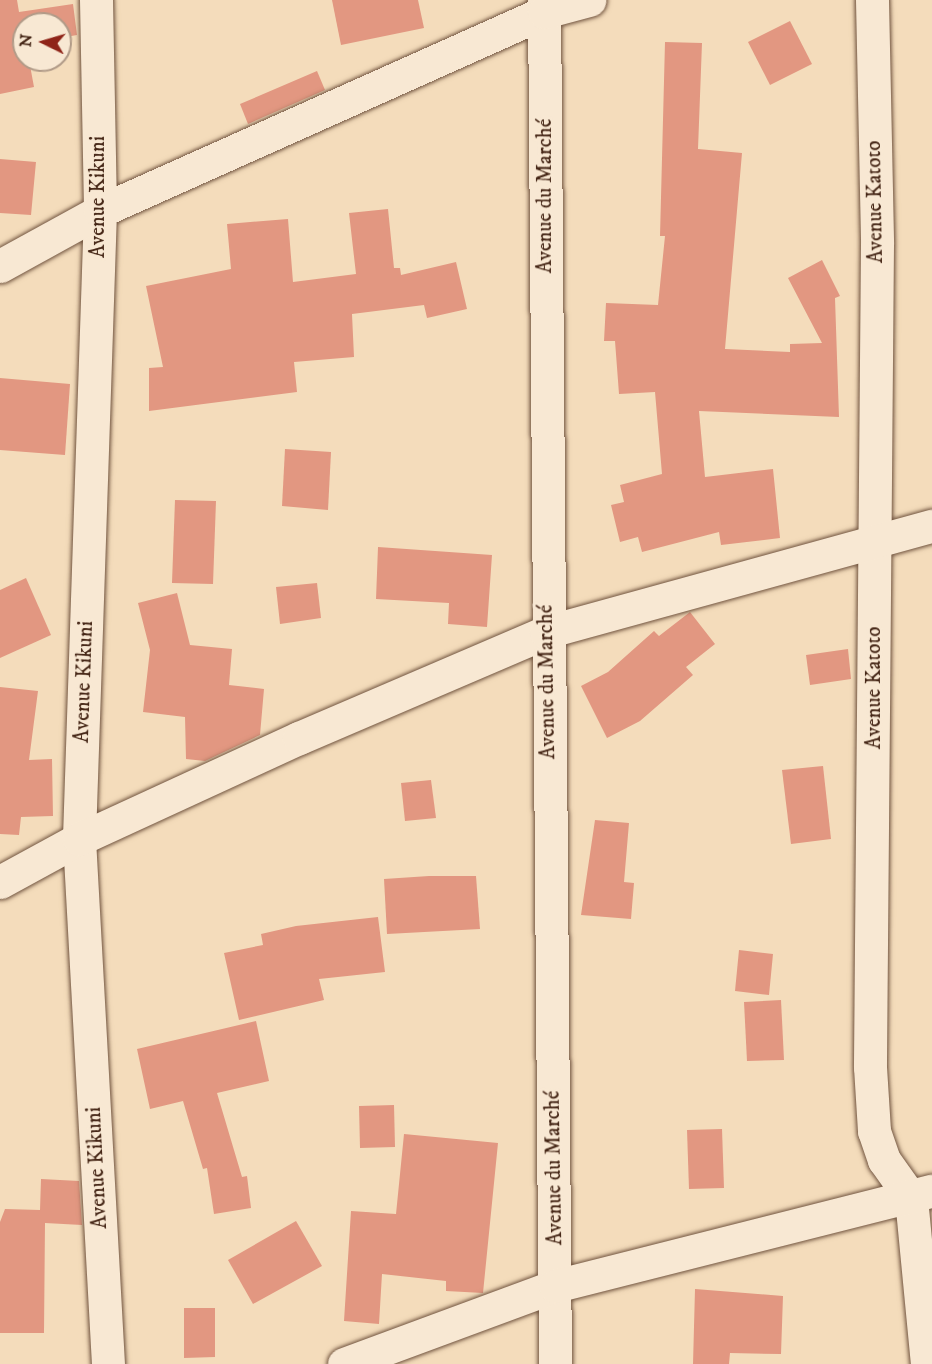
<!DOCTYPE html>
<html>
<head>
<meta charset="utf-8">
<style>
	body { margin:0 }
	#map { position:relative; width:932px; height:1364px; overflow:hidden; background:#f4dcbb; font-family:"IM FELL DW Pica",serif }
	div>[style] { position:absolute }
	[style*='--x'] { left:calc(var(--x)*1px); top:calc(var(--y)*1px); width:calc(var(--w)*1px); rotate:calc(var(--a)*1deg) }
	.building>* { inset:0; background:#e29781 }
	.roads { filter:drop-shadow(0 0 2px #71543f) drop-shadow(0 0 2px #71543f) }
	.minor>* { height:33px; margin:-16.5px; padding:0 16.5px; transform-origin:16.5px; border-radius:16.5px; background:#f8e8d3 }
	span { translate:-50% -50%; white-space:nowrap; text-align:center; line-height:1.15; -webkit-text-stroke:6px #f8e8d3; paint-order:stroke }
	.street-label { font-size:21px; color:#452616 }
	.north { position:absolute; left:12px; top:12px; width:60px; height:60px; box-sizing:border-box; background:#f8e8d3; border:2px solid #b09a87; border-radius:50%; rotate:275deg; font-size:16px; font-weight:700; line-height:24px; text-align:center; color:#452616 }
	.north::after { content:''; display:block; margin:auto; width:21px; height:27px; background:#8f2418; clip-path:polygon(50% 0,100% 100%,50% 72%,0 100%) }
</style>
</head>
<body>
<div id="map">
	<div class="building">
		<div style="clip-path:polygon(0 0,17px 0,19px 12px,73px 4px,77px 35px,60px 38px,60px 24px,24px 24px,24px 60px,29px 60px,34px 87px,0 94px)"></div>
		<div style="clip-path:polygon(332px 0,418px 0,424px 28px,341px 45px)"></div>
		<div style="clip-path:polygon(790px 21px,812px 64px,770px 85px,748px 42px)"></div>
		<div style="clip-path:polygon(665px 42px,702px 43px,698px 149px,742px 153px,725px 349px,790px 352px,790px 344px,822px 343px,788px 278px,822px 260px,840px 296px,835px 298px,839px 417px,699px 411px,705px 477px,773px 469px,780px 538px,721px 545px,719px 532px,642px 552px,638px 537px,620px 542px,611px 505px,624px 502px,620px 485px,662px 474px,655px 392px,619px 394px,615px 341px,604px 341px,606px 303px,658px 305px,665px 236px,660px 236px)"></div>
		<div style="clip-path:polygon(317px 71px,325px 90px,248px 124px,240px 104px)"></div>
		<div style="clip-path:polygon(0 159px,36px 162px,31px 215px,0 213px)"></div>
		<div style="clip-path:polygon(388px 209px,394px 268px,400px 268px,401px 275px,456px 262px,467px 309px,427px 318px,424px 305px,352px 314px,354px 357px,294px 362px,297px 392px,149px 411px,149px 368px,163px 367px,146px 286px,231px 269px,227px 224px,288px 219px,293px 282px,356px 274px,349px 213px)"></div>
		<div style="clip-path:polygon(0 378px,70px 384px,65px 455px,0 450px)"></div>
		<div style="clip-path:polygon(285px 449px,331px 452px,328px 510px,282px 506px)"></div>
		<div style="clip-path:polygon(175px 500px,216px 501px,213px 584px,172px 583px)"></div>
		<div style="clip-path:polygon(378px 547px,492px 555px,487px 627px,448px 624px,449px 603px,376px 599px)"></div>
		<div style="clip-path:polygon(26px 578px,51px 635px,0 658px,0 590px)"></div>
		<div style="clip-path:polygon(317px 583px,321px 618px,280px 624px,276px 587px)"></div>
		<div style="clip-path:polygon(177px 593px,190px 645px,232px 649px,229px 685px,264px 689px,260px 735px,205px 761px,186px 759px,185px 717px,143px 712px,150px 650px,138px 603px)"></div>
		<div style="clip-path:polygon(690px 612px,715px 644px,686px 667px,693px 675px,640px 721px,607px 738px,581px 686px,608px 672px,654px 631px,659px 636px)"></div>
		<div style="clip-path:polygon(848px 649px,851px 679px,810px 685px,806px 655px)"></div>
		<div style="clip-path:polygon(0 687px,38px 691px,29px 760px,52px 759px,53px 816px,21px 817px,19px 835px,0 834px)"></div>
		<div style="clip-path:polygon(823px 766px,831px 839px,791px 844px,782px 770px)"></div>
		<div style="clip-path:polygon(431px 780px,436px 818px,405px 821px,401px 783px)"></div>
		<div style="clip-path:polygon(595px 820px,629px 823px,624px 882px,634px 883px,631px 919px,581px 915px)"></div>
		<div style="clip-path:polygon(429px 876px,476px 876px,480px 929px,387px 934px,384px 879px)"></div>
		<div style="clip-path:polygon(378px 917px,385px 972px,319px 979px,324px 1000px,239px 1020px,224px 953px,263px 945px,261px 934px,296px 926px)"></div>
		<div style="clip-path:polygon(739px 950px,773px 954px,769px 995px,735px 991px)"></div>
		<div style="clip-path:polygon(781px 1000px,784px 1060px,747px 1061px,744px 1002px)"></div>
		<div style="clip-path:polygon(256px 1021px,269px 1081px,217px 1093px,242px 1177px,247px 1176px,251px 1208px,214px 1214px,207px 1168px,203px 1169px,183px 1101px,150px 1109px,137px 1049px)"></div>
		<div style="clip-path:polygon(394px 1105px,395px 1147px,360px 1148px,359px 1106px)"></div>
		<div style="clip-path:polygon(722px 1129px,724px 1188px,689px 1189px,687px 1130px)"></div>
		<div style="clip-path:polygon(404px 1134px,498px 1143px,483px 1293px,446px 1291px,446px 1281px,382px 1274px,379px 1324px,344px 1321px,351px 1211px,396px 1214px)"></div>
		<div style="clip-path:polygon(41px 1179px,79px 1181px,82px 1225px,45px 1223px,44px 1333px,0 1333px,0 1222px,5px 1209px,40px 1210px)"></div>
		<div style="clip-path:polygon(296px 1221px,322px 1266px,253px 1304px,228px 1260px)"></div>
		<div style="clip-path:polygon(695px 1289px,783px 1296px,781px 1354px,730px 1353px,729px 1364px,693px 1364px)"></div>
		<div style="clip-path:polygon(184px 1308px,215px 1308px,215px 1357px,184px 1358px)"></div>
	</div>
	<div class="roads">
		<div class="minor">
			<div style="--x:96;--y:0;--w:211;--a:88.9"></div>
			<div style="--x:100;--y:211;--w:628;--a:91.92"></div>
			<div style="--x:79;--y:839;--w:526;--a:86.84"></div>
			<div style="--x:544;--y:0;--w:1364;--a:89.54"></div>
			<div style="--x:872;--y:0;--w:244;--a:88.8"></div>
			<div style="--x:877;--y:244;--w:823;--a:90.49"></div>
			<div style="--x:870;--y:1067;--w:64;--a:86.4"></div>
			<div style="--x:874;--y:1131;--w:31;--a:71"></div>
			<div style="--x:884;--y:1160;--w:47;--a:54.6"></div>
			<div style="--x:911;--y:1198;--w:167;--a:84.5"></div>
			<div style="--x:0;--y:266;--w:114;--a:-28.8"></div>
			<div style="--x:100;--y:211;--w:487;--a:-24.1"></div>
			<div style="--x:544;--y:12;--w:47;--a:-14.9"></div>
			<div style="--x:0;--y:882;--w:90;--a:-28.6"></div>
			<div style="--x:79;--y:839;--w:242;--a:-24.7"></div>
			<div style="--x:299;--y:738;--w:269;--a:-23.2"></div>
			<div style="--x:546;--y:632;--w:400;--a:-15.4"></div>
			<div style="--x:344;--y:1364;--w:225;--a:-20.3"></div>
			<div style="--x:555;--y:1286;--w:388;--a:-14.2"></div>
		</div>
	</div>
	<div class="street-label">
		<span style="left:545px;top:196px;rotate:-90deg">Avenue du Marché</span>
		<span style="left:98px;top:197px;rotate:-90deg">Avenue Kikuni</span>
		<span style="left:875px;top:202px;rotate:-91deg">Avenue Katoto</span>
		<span style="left:84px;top:682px;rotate:-88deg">Avenue Kikuni</span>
		<span style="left:547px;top:682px;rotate:-91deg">Avenue du Marché</span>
		<span style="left:874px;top:688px;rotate:-90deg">Avenue Katoto</span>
		<span style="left:97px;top:1168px;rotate:-93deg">Avenue Kikuni</span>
		<span style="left:554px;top:1168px;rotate:-91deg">Avenue du Marché</span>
	</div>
	<div class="north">N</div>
</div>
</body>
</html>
